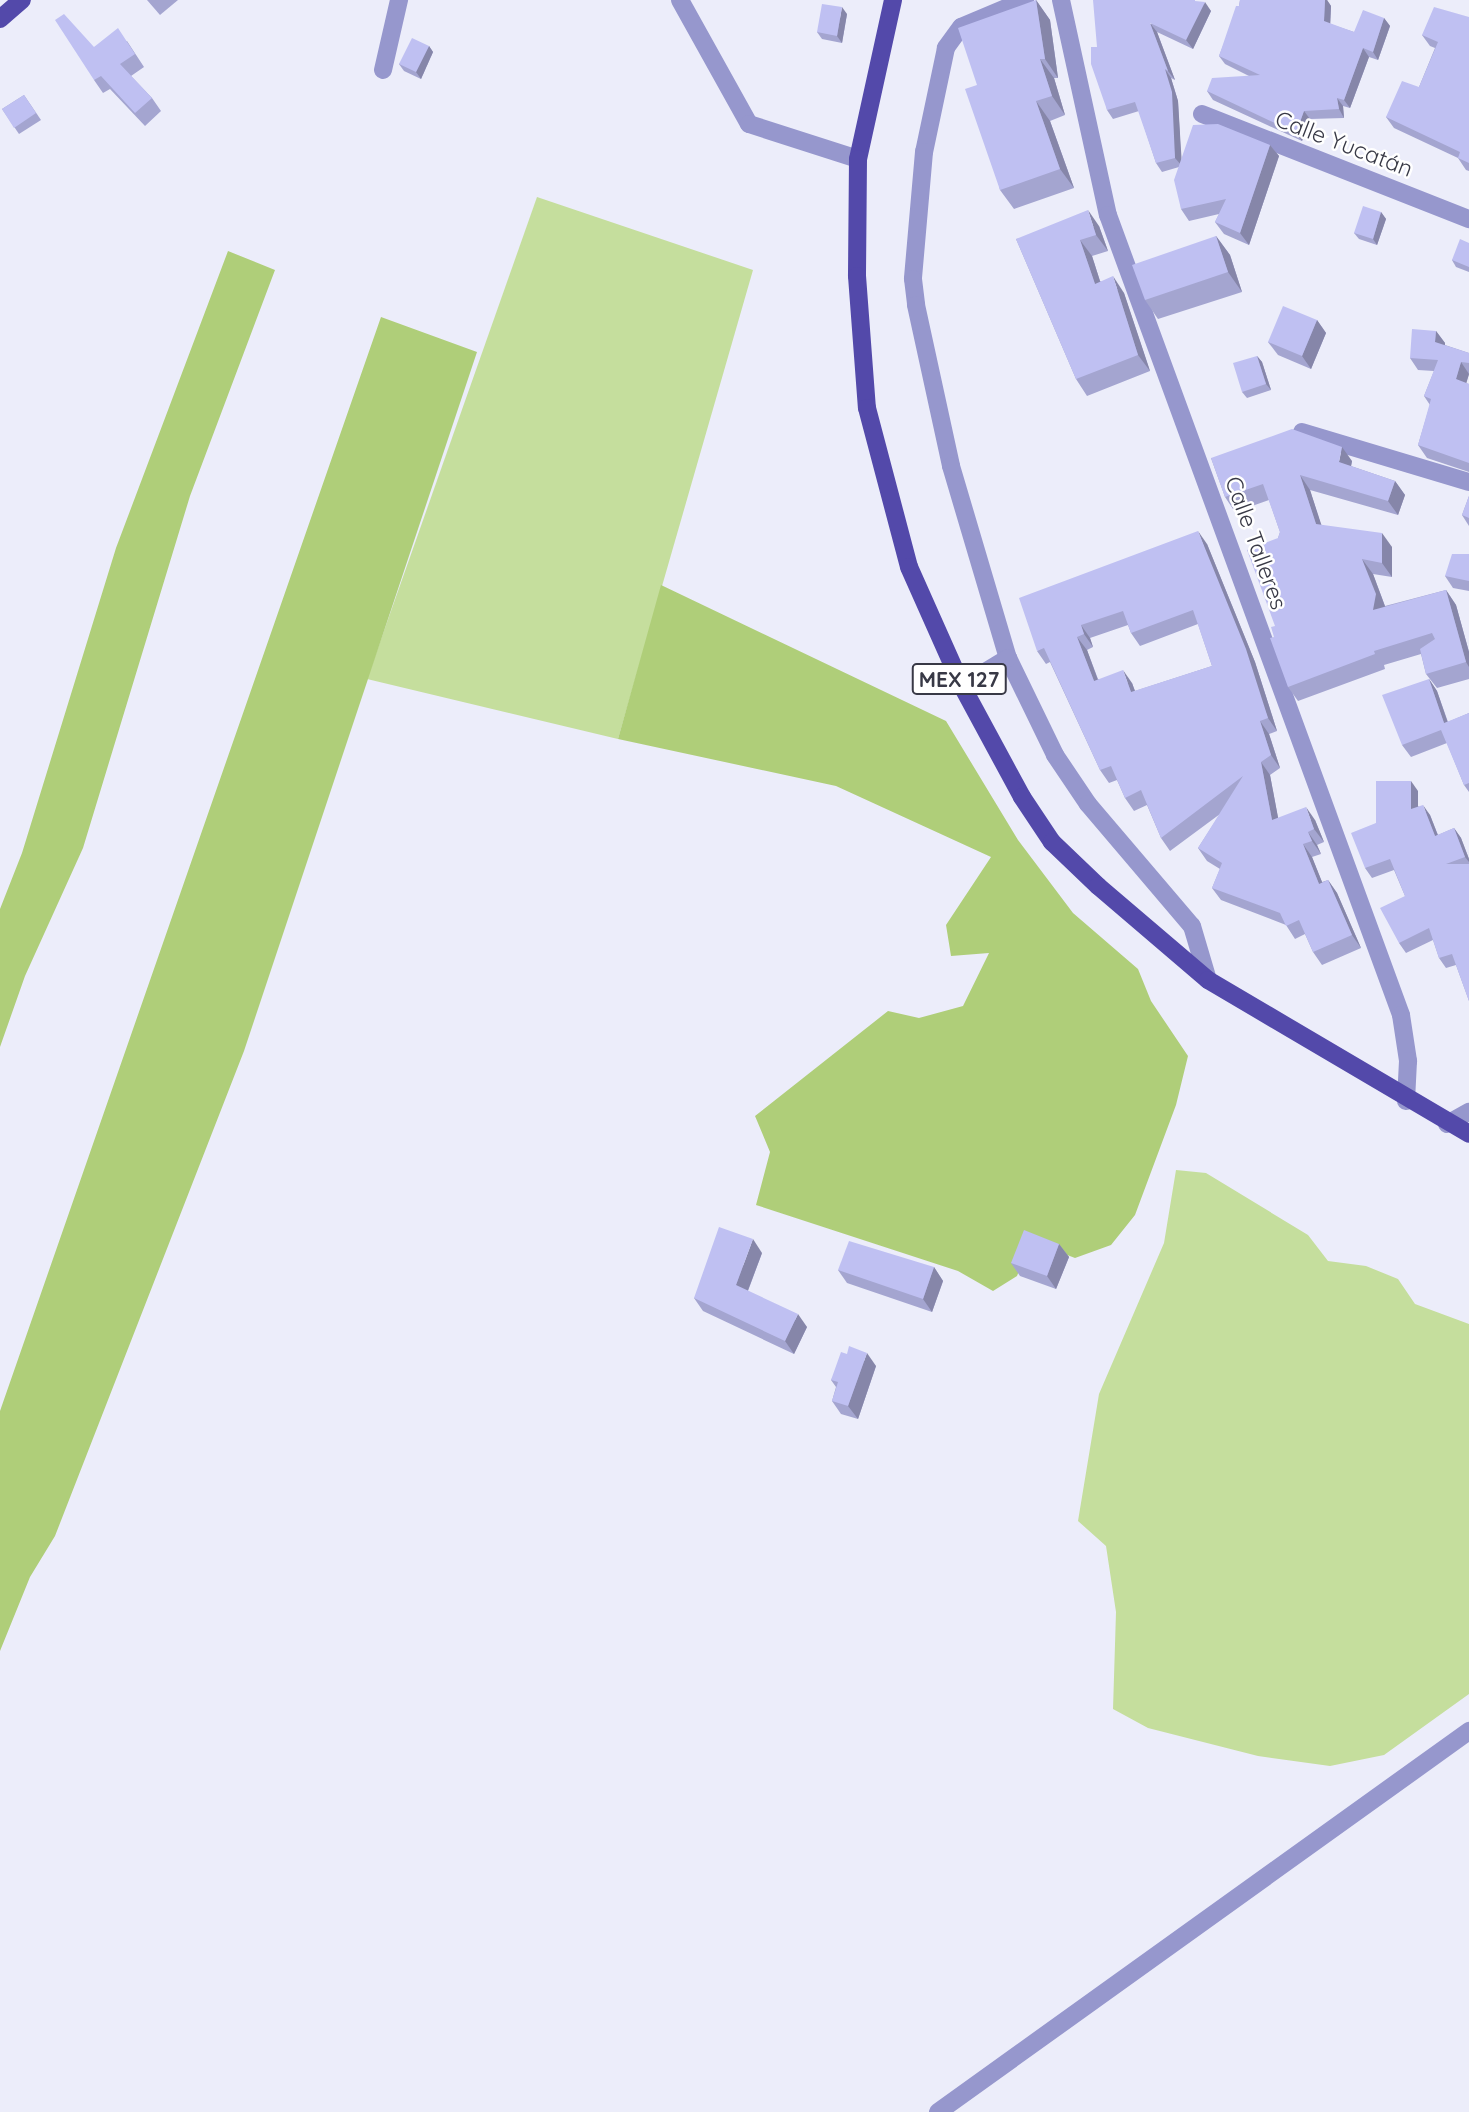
<!DOCTYPE html>
<html>
<head>
<meta charset="utf-8">
<style>
	body { margin:0 }
	#map { position:relative; width:1469px; height:2112px; overflow:hidden; background:#ecedfa; font-family:Quicksand,sans-serif }
	div>[style] { position:absolute }
	[style*='--x'] { left:calc(var(--x)*1px); top:calc(var(--y)*1px); width:calc(var(--w)*1px); rotate:calc(var(--a)*1deg) }
	.green>* { inset:0; background:#c5de9d }
	.water>* { inset:0; background:#afce79 }
	.minor>* { height:18px; margin:-9px; padding:0 9px; transform-origin:9px; border-radius:9px; background:#9697cd }
	.major>* { height:18px; margin:-9px; padding:0 9px; transform-origin:9px; border-radius:9px; background:#5349aa }
	.wall>* { inset:0; background:#a4a5d0 }
	.shaded-wall>* { inset:0; background:#8686a9 }
	.building>* { inset:0; background:#bfc0f2 }
	span { translate:-50% -50%; white-space:nowrap; text-align:center; line-height:1.15; -webkit-text-stroke:5px #fff; paint-order:stroke }
	.shield-label span { padding:2px 5px; background:#fff; border:2px solid; border-radius:5px; -webkit-text-stroke-width:0 }
	.shield-label { font-size:21px; color:#383946; font-weight:700 }
	.street-label { font-size:23px; color:#383946 }
</style>
</head>
<body>
<div id="map">
	<div class="green">
		<div style="clip-path:polygon(537px 197px,753px 270px,618px 739px,367px 679px)"></div>
		<div style="clip-path:polygon(1176px 1170px,1206px 1173px,1308px 1235px,1328px 1261px,1366px 1266px,1398px 1279px,1415px 1304px,1469px 1324px,1469px 1694px,1384px 1755px,1330px 1766px,1258px 1756px,1148px 1728px,1113px 1709px,1116px 1612px,1106px 1546px,1078px 1521px,1099px 1394px,1164px 1243px)"></div>
	</div>
	<div class="water">
		<div style="clip-path:polygon(228px 251px,275px 270px,190px 496px,83px 848px,25px 976px,0 1047px,0 909px,22px 853px,116px 548px)"></div>
		<div style="clip-path:polygon(381px 317px,477px 352px,244px 1051px,55px 1536px,30px 1577px,0 1651px,0 1411px)"></div>
		<div style="clip-path:polygon(661px 585px,946px 721px,1018px 840px,1073px 913px,1138px 969px,1151px 1001px,1188px 1056px,1176px 1105px,1135px 1215px,1111px 1245px,1075px 1258px,1031px 1241px,1017px 1276px,993px 1291px,958px 1271px,756px 1205px,770px 1152px,755px 1116px,888px 1011px,919px 1018px,963px 1006px,989px 953px,951px 956px,946px 925px,991px 857px,836px 786px,618px 739px)"></div>
	</div>
	<div class="minor">
		<div style="--x:680;--y:0;--w:142;--a:60.9"></div>
		<div style="--x:749;--y:124;--w:114;--a:17.8"></div>
		<div style="--x:1025;--y:0;--w:69;--a:157.1"></div>
		<div style="--x:961;--y:27;--w:26;--a:126"></div>
		<div style="--x:946;--y:48;--w:106;--a:101.9"></div>
		<div style="--x:924;--y:152;--w:127;--a:95"></div>
		<div style="--x:913;--y:279;--w:26;--a:83"></div>
		<div style="--x:916;--y:305;--w:165;--a:77.7"></div>
		<div style="--x:951;--y:466;--w:200;--a:73.5"></div>
		<div style="--x:1008;--y:658;--w:108;--a:64.1"></div>
		<div style="--x:1055;--y:755;--w:59;--a:56"></div>
		<div style="--x:1088;--y:804;--w:160;--a:49.6"></div>
		<div style="--x:1192;--y:926;--w:56;--a:73.5"></div>
		<div style="--x:1061;--y:0;--w:220;--a:77.7"></div>
		<div style="--x:1108;--y:215;--w:852;--a:69.88"></div>
		<div style="--x:1401;--y:1015;--w:47;--a:81.3"></div>
		<div style="--x:1408;--y:1061;--w:40;--a:92.9"></div>
		<div style="--x:383;--y:70;--w:72;--a:-77.1"></div>
		<div style="--x:1202;--y:114;--w:287;--a:21.5"></div>
		<div style="--x:1302;--y:432;--w:174;--a:16.7"></div>
		<div style="--x:962;--y:686;--w:54;--a:-31.3"></div>
		<div style="--x:1447;--y:1124;--w:25;--a:-29"></div>
		<div style="--x:938;--y:2112;--w:654;--a:-35.66"></div>
	</div>
	<div class="major">
		<div style="--x:893;--y:0;--w:163;--a:102.4"></div>
		<div style="--x:858;--y:159;--w:117;--a:90.5"></div>
		<div style="--x:857;--y:276;--w:132;--a:85.7"></div>
		<div style="--x:867;--y:408;--w:164;--a:75.2"></div>
		<div style="--x:909;--y:567;--w:130;--a:66"></div>
		<div style="--x:962;--y:686;--w:126;--a:61.6"></div>
		<div style="--x:1022;--y:797;--w:54;--a:56.3"></div>
		<div style="--x:1052;--y:842;--w:64;--a:43.7"></div>
		<div style="--x:1098;--y:886;--w:145;--a:40.5"></div>
		<div style="--x:1208;--y:980;--w:303;--a:30.5"></div>
		<div style="--x:0;--y:19;--w:29;--a:-41"></div>
	</div>
	<div class="wall">
		<div style="clip-path:polygon(147px 0,178px 0,160px 15px)"></div>
		<div style="clip-path:polygon(1036px 0,1050px 20px,1058px 78px,1054px 78px,1065px 115px,1050px 121px,1074px 188px,1014px 209px,1000px 190px,977px 85px)"></div>
		<div style="clip-path:polygon(1240px 0,1327px 0,1331px 6px,1330px 24px,1354px 32px,1384px 18px,1390px 26px,1378px 60px,1369px 57px,1350px 108px,1343px 106px,1344px 118px,1310px 119px,1302px 141px,1213px 100px,1207px 91px,1249px 76px,1225px 64px,1219px 56px,1239px 6px)"></div>
		<div style="clip-path:polygon(1202px 2px,1211px 11px,1193px 49px,1157px 32px,1175px 80px,1171px 78px,1178px 101px,1181px 160px,1270px 145px,1279px 156px,1249px 245px,1224px 234px,1215px 222px,1219px 214px,1189px 221px,1181px 209px,1179px 167px,1162px 172px,1156px 163px,1139px 111px,1113px 119px,1107px 110px,1097px 47px)"></div>
		<div style="clip-path:polygon(847px 14px,842px 43px,822px 39px,817px 32px)"></div>
		<div style="clip-path:polygon(1469px 17px,1469px 171px,1466px 170px,1458px 158px,1394px 128px,1386px 117px,1419px 87px,1435px 48px,1430px 46px,1422px 35px)"></div>
		<div style="clip-path:polygon(127px 41px,144px 67px,131px 76px,152px 98px,161px 111px,145px 126px,110px 89px,103px 93px,94px 80px,94px 47px)"></div>
		<div style="clip-path:polygon(429px 46px,433px 52px,421px 79px,404px 71px,399px 64px)"></div>
		<div style="clip-path:polygon(24px 95px,41px 120px,19px 134px,2px 109px)"></div>
		<div style="clip-path:polygon(1381px 212px,1386px 219px,1377px 245px,1359px 239px,1354px 233px)"></div>
		<div style="clip-path:polygon(1099px 226px,1108px 251px,1092px 256px,1100px 281px,1124px 293px,1150px 371px,1087px 396px,1076px 379px,1016px 239px)"></div>
		<div style="clip-path:polygon(1216px 236px,1230px 255px,1242px 292px,1158px 319px,1145px 300px)"></div>
		<div style="clip-path:polygon(1469px 243px,1469px 272px,1456px 267px,1452px 260px)"></div>
		<div style="clip-path:polygon(1317px 320px,1326px 333px,1311px 369px,1278px 355px,1268px 342px)"></div>
		<div style="clip-path:polygon(1436px 331px,1445px 343px,1445px 345px,1469px 353px,1469px 374px,1466px 383px,1469px 384px,1469px 472px,1427px 458px,1418px 445px,1430px 405px,1424px 396px,1434px 371px,1418px 370px,1410px 358px)"></div>
		<div style="clip-path:polygon(1257px 356px,1262px 362px,1271px 390px,1247px 398px,1242px 392px)"></div>
		<div style="clip-path:polygon(1211px 458px,1352px 461px,1351px 466px,1395px 481px,1405px 495px,1398px 515px,1310px 490px,1321px 525px,1392px 547px,1392px 577px,1373px 574px,1385px 606px,1446px 590px,1456px 605px,1469px 652px,1469px 679px,1437px 688px,1426px 674px,1421px 654px,1384px 665px,1385px 669px,1298px 701px,1288px 687px,1274px 637px,1275px 626px,1278px 538px,1280px 532px,1269px 500px,1235px 512px,1225px 497px)"></div>
		<div style="clip-path:polygon(1469px 496px,1469px 526px,1462px 515px)"></div>
		<div style="clip-path:polygon(evenodd,1207px 544px,1255px 662px,1277px 731px,1269px 734px,1280px 768px,1270px 775px,1278px 818px,1315px 820px,1324px 842px,1317px 845px,1321px 854px,1312px 857px,1322px 882px,1328px 880px,1337px 893px,1361px 948px,1322px 965px,1313px 952px,1305px 934px,1295px 939px,1286px 925px,1221px 900px,1212px 888px,1220px 869px,1207px 861px,1198px 848px,1220px 814px,1170px 851px,1161px 838px,1147px 805px,1134px 811px,1125px 798px,1117px 780px,1109px 783px,1100px 770px,1050px 662px,1046px 664px,1037px 651px,1207px 544px,1198px 624px,1212px 666px,1135px 691px,1132px 683px,1098px 679px,1087px 650px,1093px 647px,1090px 638px,1128px 625px,1131px 633px,1140px 646px,1198px 624px)"></div>
		<div style="clip-path:polygon(1469px 554px,1469px 591px,1453px 588px,1445px 576px)"></div>
		<div style="clip-path:polygon(1429px 679px,1437px 691px,1448px 722px,1469px 713px,1469px 792px,1464px 785px,1447px 743px,1411px 757px,1402px 745px)"></div>
		<div style="clip-path:polygon(1418px 791px,1418px 806px,1430px 815px,1438px 835px,1454px 828px,1461px 838px,1469px 859px,1469px 1001px,1456px 965px,1446px 968px,1439px 958px,1433px 940px,1406px 953px,1399px 943px,1405px 896px,1394px 870px,1372px 878px,1365px 868px,1376px 823px)"></div>
		<div style="clip-path:polygon(1059px 1244px,1069px 1257px,1056px 1289px,1020px 1276px,1011px 1263px)"></div>
		<div style="clip-path:polygon(762px 1253px,748px 1291px,807px 1327px,794px 1354px,703px 1311px,694px 1298px)"></div>
		<div style="clip-path:polygon(934px 1267px,943px 1281px,932px 1312px,847px 1283px,838px 1270px)"></div>
		<div style="clip-path:polygon(847px 1354px,876px 1366px,858px 1419px,841px 1414px,832px 1401px,836px 1387px,831px 1380px)"></div>
	</div>
	<div class="shaded-wall">
		<div style="clip-path:polygon(1036px 0,1050px 20px,1058px 78px,1045px 59px)"></div>
		<div style="clip-path:polygon(1325px 0,1327px 0,1331px 6px,1330px 30px,1324px 21px)"></div>
		<div style="clip-path:polygon(1205px 2px,1211px 11px,1193px 49px,1186px 40px)"></div>
		<div style="clip-path:polygon(842px 7px,847px 14px,842px 43px,837px 36px)"></div>
		<div style="clip-path:polygon(1384px 18px,1390px 26px,1378px 60px,1373px 52px)"></div>
		<div style="clip-path:polygon(1150px 23px,1157px 32px,1175px 80px,1168px 71px)"></div>
		<div style="clip-path:polygon(429px 46px,433px 52px,421px 79px,416px 72px)"></div>
		<div style="clip-path:polygon(1363px 48px,1369px 57px,1350px 108px,1344px 100px)"></div>
		<div style="clip-path:polygon(1040px 59px,1054px 78px,1065px 115px,1052px 96px)"></div>
		<div style="clip-path:polygon(1165px 69px,1171px 78px,1178px 101px,1182px 166px,1175px 158px)"></div>
		<div style="clip-path:polygon(1337px 98px,1343px 106px,1344px 118px,1339px 109px)"></div>
		<div style="clip-path:polygon(1036px 101px,1050px 121px,1074px 188px,1060px 169px)"></div>
		<div style="clip-path:polygon(1304px 111px,1310px 119px,1302px 141px,1296px 133px)"></div>
		<div style="clip-path:polygon(1270px 145px,1279px 156px,1249px 245px,1240px 233px)"></div>
		<div style="clip-path:polygon(1088px 210px,1099px 226px,1108px 251px,1096px 235px)"></div>
		<div style="clip-path:polygon(1381px 212px,1386px 219px,1377px 245px,1373px 239px)"></div>
		<div style="clip-path:polygon(1216px 236px,1230px 255px,1242px 292px,1228px 272px)"></div>
		<div style="clip-path:polygon(1080px 240px,1092px 256px,1106px 300px,1095px 284px)"></div>
		<div style="clip-path:polygon(1113px 276px,1124px 293px,1150px 371px,1138px 355px)"></div>
		<div style="clip-path:polygon(1317px 320px,1326px 333px,1311px 369px,1302px 356px)"></div>
		<div style="clip-path:polygon(1436px 331px,1445px 343px,1444px 354px,1435px 342px)"></div>
		<div style="clip-path:polygon(1257px 356px,1262px 362px,1271px 390px,1266px 384px)"></div>
		<div style="clip-path:polygon(1461px 362px,1469px 374px,1464px 391px,1456px 379px)"></div>
		<div style="clip-path:polygon(1342px 447px,1352px 461px,1349px 477px,1339px 462px)"></div>
		<div style="clip-path:polygon(1300px 475px,1310px 490px,1326px 539px,1316px 524px)"></div>
		<div style="clip-path:polygon(1395px 481px,1405px 495px,1398px 515px,1388px 501px)"></div>
		<div style="clip-path:polygon(1198px 531px,1207px 544px,1255px 662px,1277px 731px,1268px 718px)"></div>
		<div style="clip-path:polygon(1382px 533px,1392px 547px,1392px 577px,1382px 563px)"></div>
		<div style="clip-path:polygon(1362px 559px,1373px 574px,1386px 609px,1373px 610px)"></div>
		<div style="clip-path:polygon(1446px 590px,1456px 605px,1469px 652px,1469px 667px,1466px 662px)"></div>
		<div style="clip-path:polygon(1081px 625px,1090px 638px,1093px 647px,1084px 634px)"></div>
		<div style="clip-path:polygon(1077px 637px,1087px 650px,1103px 694px,1094px 681px)"></div>
		<div style="clip-path:polygon(1123px 670px,1132px 683px,1140px 705px,1131px 692px)"></div>
		<div style="clip-path:polygon(1429px 679px,1437px 691px,1452px 735px,1444px 723px)"></div>
		<div style="clip-path:polygon(1260px 721px,1269px 734px,1280px 768px,1271px 755px)"></div>
		<div style="clip-path:polygon(1261px 762px,1270px 775px,1281px 833px,1272px 820px)"></div>
		<div style="clip-path:polygon(1411px 781px,1418px 791px,1418px 819px,1411px 809px)"></div>
		<div style="clip-path:polygon(1423px 805px,1430px 815px,1442px 846px,1435px 836px)"></div>
		<div style="clip-path:polygon(1306px 807px,1315px 820px,1324px 842px,1314px 829px)"></div>
		<div style="clip-path:polygon(1454px 828px,1461px 838px,1469px 859px,1469px 862px,1465px 857px)"></div>
		<div style="clip-path:polygon(1308px 832px,1317px 845px,1321px 854px,1312px 841px)"></div>
		<div style="clip-path:polygon(1303px 844px,1312px 857px,1328px 897px,1319px 884px)"></div>
		<div style="clip-path:polygon(1328px 880px,1337px 893px,1361px 948px,1352px 935px)"></div>
		<div style="clip-path:polygon(753px 1239px,762px 1253px,745px 1298px,736px 1285px)"></div>
		<div style="clip-path:polygon(1059px 1244px,1069px 1257px,1056px 1289px,1047px 1276px)"></div>
		<div style="clip-path:polygon(934px 1267px,943px 1281px,932px 1312px,923px 1299px)"></div>
		<div style="clip-path:polygon(798px 1314px,807px 1327px,794px 1354px,785px 1341px)"></div>
		<div style="clip-path:polygon(867px 1353px,876px 1366px,858px 1419px,848px 1406px)"></div>
	</div>
	<div class="building">
		<div style="clip-path:polygon(1036px 0,1045px 59px,1040px 59px,1052px 96px,1036px 101px,1060px 169px,1000px 190px,965px 89px,977px 85px,958px 28px)"></div>
		<div style="clip-path:polygon(1093px 0,1195px 0,1195px 1px,1205px 2px,1186px 40px,1150px 23px,1168px 71px,1165px 69px,1172px 92px,1175px 158px,1156px 163px,1135px 102px,1107px 110px,1091px 64px,1091px 47px,1097px 47px)"></div>
		<div style="clip-path:polygon(1240px 0,1325px 0,1324px 21px,1354px 32px,1363px 10px,1384px 18px,1373px 52px,1363px 48px,1344px 100px,1337px 98px,1339px 109px,1304px 111px,1296px 133px,1207px 91px,1212px 78px,1260px 75px,1219px 56px,1236px 6px,1239px 6px)"></div>
		<div style="clip-path:polygon(822px 4px,842px 7px,837px 36px,817px 32px)"></div>
		<div style="clip-path:polygon(1434px 7px,1469px 17px,1469px 163px,1458px 158px,1460px 152px,1386px 117px,1402px 81px,1419px 87px,1438px 42px,1422px 35px)"></div>
		<div style="clip-path:polygon(64px 14px,94px 47px,118px 28px,135px 54px,120px 64px,152px 98px,135px 113px,101px 76px,94px 80px,55px 20px)"></div>
		<div style="clip-path:polygon(412px 38px,429px 46px,416px 72px,399px 64px)"></div>
		<div style="clip-path:polygon(24px 95px,36px 113px,14px 128px,2px 109px)"></div>
		<div style="clip-path:polygon(1218px 124px,1270px 145px,1240px 233px,1215px 222px,1226px 199px,1181px 209px,1174px 180px,1193px 125px)"></div>
		<div style="clip-path:polygon(1363px 206px,1381px 212px,1373px 239px,1354px 233px)"></div>
		<div style="clip-path:polygon(1088px 210px,1096px 235px,1080px 240px,1095px 284px,1113px 276px,1138px 355px,1076px 379px,1016px 239px)"></div>
		<div style="clip-path:polygon(1216px 236px,1228px 272px,1145px 300px,1132px 265px)"></div>
		<div style="clip-path:polygon(1460px 239px,1469px 243px,1469px 267px,1452px 260px)"></div>
		<div style="clip-path:polygon(1283px 306px,1317px 320px,1302px 356px,1268px 342px)"></div>
		<div style="clip-path:polygon(1412px 329px,1436px 331px,1435px 342px,1469px 353px,1469px 363px,1461px 362px,1456px 379px,1469px 384px,1469px 463px,1418px 445px,1431px 399px,1424px 396px,1438px 360px,1410px 358px)"></div>
		<div style="clip-path:polygon(1257px 356px,1266px 384px,1242px 392px,1233px 363px)"></div>
		<div style="clip-path:polygon(1292px 429px,1342px 447px,1339px 462px,1395px 481px,1388px 501px,1300px 475px,1316px 524px,1382px 533px,1382px 563px,1362px 559px,1376px 594px,1373px 610px,1446px 590px,1466px 662px,1426px 674px,1420px 649px,1435px 639px,1432px 633px,1374px 651px,1375px 654px,1288px 687px,1270px 638px,1274px 637px,1271px 627px,1275px 626px,1247px 550px,1278px 538px,1280px 532px,1263px 484px,1225px 497px,1211px 458px)"></div>
		<div style="clip-path:polygon(1469px 496px,1469px 518px,1462px 515px)"></div>
		<div style="clip-path:polygon(evenodd,1198px 531px,1246px 649px,1268px 718px,1260px 721px,1271px 755px,1261px 762px,1272px 820px,1306px 807px,1314px 829px,1308px 832px,1312px 841px,1303px 844px,1319px 884px,1328px 880px,1352px 935px,1313px 952px,1299px 920px,1286px 926px,1280px 913px,1212px 888px,1222px 863px,1198px 848px,1243px 776px,1161px 838px,1141px 790px,1125px 798px,1111px 766px,1100px 770px,1044px 648px,1037px 651px,1019px 598px,1198px 531px,1193px 610px,1212px 666px,1131px 692px,1123px 670px,1094px 681px,1077px 637px,1084px 634px,1081px 625px,1123px 611px,1131px 633px,1193px 610px)"></div>
		<div style="clip-path:polygon(1452px 554px,1469px 554px,1469px 581px,1445px 576px)"></div>
		<div style="clip-path:polygon(1429px 679px,1444px 723px,1469px 713px,1469px 783px,1464px 785px,1441px 730px,1402px 745px,1382px 695px)"></div>
		<div style="clip-path:polygon(1376px 781px,1411px 781px,1411px 809px,1423px 805px,1435px 836px,1454px 828px,1465px 857px,1446px 864px,1469px 864px,1469px 1001px,1452px 954px,1439px 958px,1429px 928px,1399px 943px,1380px 908px,1405px 896px,1390px 859px,1365px 868px,1351px 833px,1376px 823px)"></div>
		<div style="clip-path:polygon(719px 1227px,753px 1239px,736px 1285px,798px 1314px,785px 1341px,694px 1298px)"></div>
		<div style="clip-path:polygon(1024px 1230px,1059px 1244px,1047px 1276px,1011px 1263px)"></div>
		<div style="clip-path:polygon(849px 1241px,934px 1267px,923px 1299px,838px 1270px)"></div>
		<div style="clip-path:polygon(849px 1346px,867px 1353px,848px 1406px,832px 1401px,838px 1382px,831px 1380px,841px 1352px,847px 1354px)"></div>
	</div>
	<div class="shield-label">
		<span style="left:959px;top:679px">MEX 127</span>
	</div>
	<div class="street-label">
		<span style="left:1344px;top:144px;rotate:21deg">Calle Yucatán</span>
		<span style="left:1256px;top:543px;rotate:70deg">Calle Talleres</span>
	</div>
</div>
</body>
</html>
